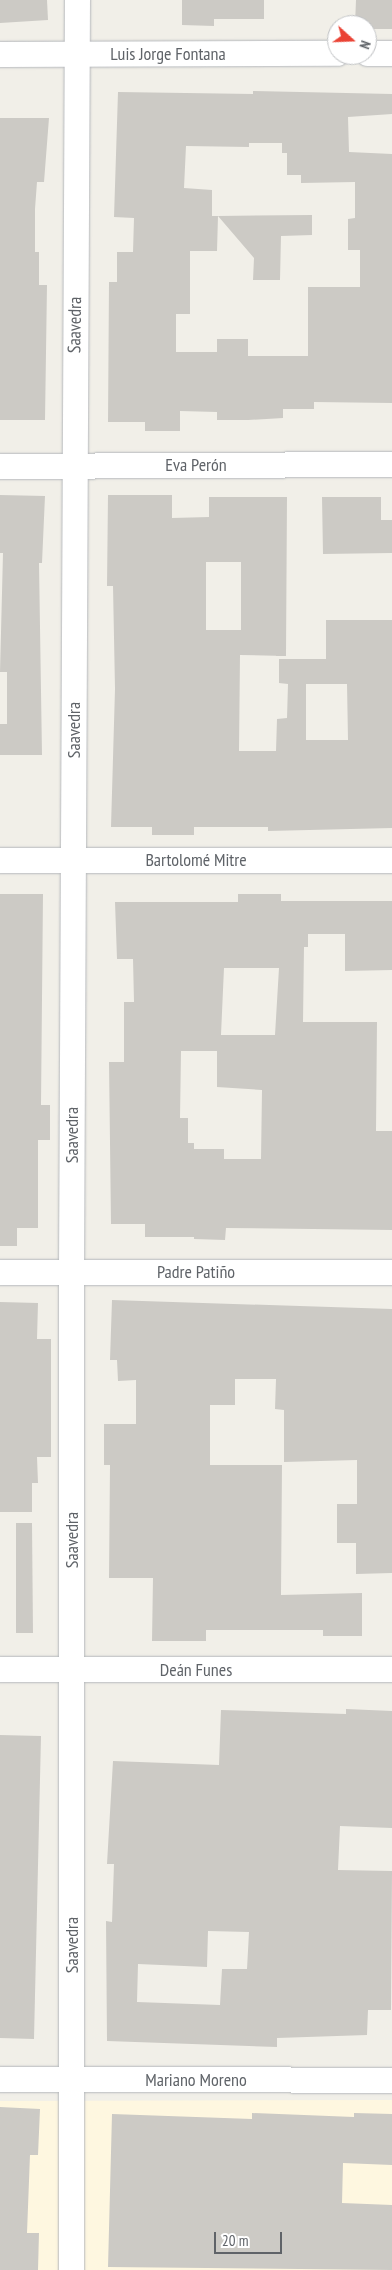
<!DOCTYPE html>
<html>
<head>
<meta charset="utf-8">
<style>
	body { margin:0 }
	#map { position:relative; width:392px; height:2270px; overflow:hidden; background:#f1efe8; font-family:"PT Sans Narrow",sans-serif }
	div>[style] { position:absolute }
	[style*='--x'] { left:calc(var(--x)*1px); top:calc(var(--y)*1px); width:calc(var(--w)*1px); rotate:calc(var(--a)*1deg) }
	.commercial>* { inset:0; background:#fef7e0 }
	.building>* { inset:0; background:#cccac5 }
	.roads { filter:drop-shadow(0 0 1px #b5b8bc) drop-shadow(0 0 1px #b5b8bc) }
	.minor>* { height:25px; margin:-12.5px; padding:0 12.5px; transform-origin:12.5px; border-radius:12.5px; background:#fff }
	span { translate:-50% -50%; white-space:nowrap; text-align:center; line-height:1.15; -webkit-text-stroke:4px #fff; paint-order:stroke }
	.street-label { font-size:18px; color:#5f6368 }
	.north { position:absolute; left:327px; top:15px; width:50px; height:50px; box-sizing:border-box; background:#fff; border:1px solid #bfc1c3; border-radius:50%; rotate:110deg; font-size:14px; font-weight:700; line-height:20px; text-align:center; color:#5f6368 }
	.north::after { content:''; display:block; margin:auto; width:18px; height:22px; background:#ea4335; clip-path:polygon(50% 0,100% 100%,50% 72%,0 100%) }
	.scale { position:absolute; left:214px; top:2232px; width:68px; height:22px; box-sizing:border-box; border:2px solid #5f6368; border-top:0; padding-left:6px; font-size:15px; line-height:18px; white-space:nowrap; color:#5f6368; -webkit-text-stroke:4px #fff; paint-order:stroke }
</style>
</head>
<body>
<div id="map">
	<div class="commercial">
		<div style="clip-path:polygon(392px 2100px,392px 2270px,0 2270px,0 2101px)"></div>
	</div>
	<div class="building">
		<div style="clip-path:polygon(0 0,47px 0,48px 20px,0 23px)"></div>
		<div style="clip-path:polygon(182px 0,264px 0,264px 19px,214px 19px,214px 26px,182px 25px)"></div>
		<div style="clip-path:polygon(356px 0,392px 0,392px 29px,367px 29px,367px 25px,355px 25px)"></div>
		<div style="clip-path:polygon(evenodd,253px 91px,392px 94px,392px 114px,348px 117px,349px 152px,392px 154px,392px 403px,314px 402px,314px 409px,283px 409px,283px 418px,248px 420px,217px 420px,217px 412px,180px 411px,180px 431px,145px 431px,145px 422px,108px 422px,109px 282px,117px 282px,117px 252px,133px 252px,134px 218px,114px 217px,118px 92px,253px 94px,253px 91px,249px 143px,282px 143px,282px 153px,287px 153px,287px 175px,301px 175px,301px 183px,355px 182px,355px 218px,348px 219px,348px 250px,360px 250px,360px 287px,308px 287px,308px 356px,248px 356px,248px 339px,217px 339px,217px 352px,176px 352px,176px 314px,190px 314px,190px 251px,217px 251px,218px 216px,212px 216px,212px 190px,184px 188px,186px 146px,249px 147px,249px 143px)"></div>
		<div style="clip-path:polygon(0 118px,49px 118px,44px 182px,37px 182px,35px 209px,35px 252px,39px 252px,39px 285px,47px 285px,45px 420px,0 420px)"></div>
		<div style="clip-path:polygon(312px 215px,312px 235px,281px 236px,280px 280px,253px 280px,254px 258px,218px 216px)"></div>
		<div style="clip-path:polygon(0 495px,45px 496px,42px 563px,39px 563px,42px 755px,0 755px,0 724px,7px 724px,7px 672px,0 672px,3px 553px,0 553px)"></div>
		<div style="clip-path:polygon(evenodd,108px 495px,172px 495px,172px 518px,209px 517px,209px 497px,287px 497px,286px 656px,240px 655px,239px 751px,276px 751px,277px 719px,287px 718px,288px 684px,279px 683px,279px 659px,326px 659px,326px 620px,392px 620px,392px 828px,268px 831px,268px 827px,194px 827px,194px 835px,152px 835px,152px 827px,111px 827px,115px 689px,113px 586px,107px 586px,108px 495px,206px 562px,241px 562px,241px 630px,206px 630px,206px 562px,108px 495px,306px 684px,347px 684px,348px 740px,306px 740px,306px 684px)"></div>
		<div style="clip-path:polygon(322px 497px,381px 497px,381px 520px,392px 520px,392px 553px,323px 554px)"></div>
		<div style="clip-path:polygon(0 894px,43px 894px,41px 1105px,50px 1105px,50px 1140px,38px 1140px,38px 1228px,17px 1228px,17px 1246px,0 1246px)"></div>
		<div style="clip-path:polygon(evenodd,238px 894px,281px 894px,281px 901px,392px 901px,392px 970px,345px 971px,345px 934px,308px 934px,308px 947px,304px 947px,303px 1022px,377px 1022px,376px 1131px,392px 1131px,392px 1230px,226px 1228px,225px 1240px,194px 1239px,194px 1237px,145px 1237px,145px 1224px,111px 1224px,109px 1062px,124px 1062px,124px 1002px,134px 1002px,133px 959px,117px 959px,115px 902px,238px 902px,238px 894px,224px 968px,279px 968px,275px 1035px,221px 1035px,224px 968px,238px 894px,181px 1051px,217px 1051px,217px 1087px,262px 1090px,261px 1159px,224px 1159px,224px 1149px,194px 1149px,194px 1143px,188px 1143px,188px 1118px,180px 1118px,181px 1051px)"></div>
		<div style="clip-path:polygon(112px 1300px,392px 1309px,392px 1573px,356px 1574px,356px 1543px,337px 1543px,337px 1504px,357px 1504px,357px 1460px,284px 1462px,284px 1410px,275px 1409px,276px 1379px,235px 1379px,235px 1405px,210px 1405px,210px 1465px,282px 1465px,281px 1595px,362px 1593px,362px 1636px,323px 1636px,323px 1630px,206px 1630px,206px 1641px,152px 1641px,153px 1578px,109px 1578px,110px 1465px,104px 1465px,104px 1424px,136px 1424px,136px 1380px,118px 1381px,117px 1360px,110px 1360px)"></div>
		<div style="clip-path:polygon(0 1302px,38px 1303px,37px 1339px,51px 1339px,51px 1457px,37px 1457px,38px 1483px,32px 1483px,32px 1512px,0 1512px)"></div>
		<div style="clip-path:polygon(16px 1523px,32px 1523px,33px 1633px,16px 1633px)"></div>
		<div style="clip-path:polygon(evenodd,346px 1709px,392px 1711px,392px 1828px,340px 1826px,338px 1870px,392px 1871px,391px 2010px,368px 2010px,367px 2035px,277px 2038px,277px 2047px,107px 2041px,106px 1921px,112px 1922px,114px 1864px,107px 1864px,113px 1761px,219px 1765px,221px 1710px,346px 1714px,346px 1709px,208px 1931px,249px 1932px,247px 1969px,222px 1969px,220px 2005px,137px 2002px,138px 1964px,207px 1967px,208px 1931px)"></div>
		<div style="clip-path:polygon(0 1735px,41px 1736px,34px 2039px,0 2038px)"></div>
		<div style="clip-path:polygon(0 2107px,40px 2109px,38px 2155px,30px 2155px,27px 2233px,39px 2233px,38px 2270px,0 2270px)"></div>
		<div style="clip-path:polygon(252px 2113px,354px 2117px,354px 2113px,392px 2114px,392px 2165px,343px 2163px,342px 2203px,392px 2205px,392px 2270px,108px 2267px,112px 2114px,252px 2119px)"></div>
	</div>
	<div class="roads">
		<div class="minor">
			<div style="--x:367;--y:53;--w:25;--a:0"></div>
			<div style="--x:0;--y:54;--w:337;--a:-0.2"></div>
			<div style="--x:0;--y:466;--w:392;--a:-0.3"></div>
			<div style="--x:0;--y:860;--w:392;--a:0"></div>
			<div style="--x:0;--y:1272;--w:392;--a:0"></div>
			<div style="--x:0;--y:1669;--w:392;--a:0"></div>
			<div style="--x:0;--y:2079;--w:392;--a:0.1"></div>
			<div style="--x:71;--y:2270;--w:999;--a:-90"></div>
			<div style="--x:71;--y:1271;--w:1271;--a:-89.73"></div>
		</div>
	</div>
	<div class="street-label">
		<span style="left:168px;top:54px">Luis Jorge Fontana</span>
		<span style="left:75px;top:325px;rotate:-89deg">Saavedra</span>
		<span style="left:196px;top:465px">Eva Perón</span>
		<span style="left:74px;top:730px;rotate:-90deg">Saavedra</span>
		<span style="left:196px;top:860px">Bartolomé Mitre</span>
		<span style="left:72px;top:1135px;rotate:-90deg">Saavedra</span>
		<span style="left:196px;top:1272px">Padre Patiño</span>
		<span style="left:72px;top:1540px;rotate:-90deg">Saavedra</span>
		<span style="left:196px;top:1670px">Deán Funes</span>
		<span style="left:72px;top:1945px;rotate:-90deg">Saavedra</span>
		<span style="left:196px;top:2080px">Mariano Moreno</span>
	</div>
	<div class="north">N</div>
	<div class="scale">20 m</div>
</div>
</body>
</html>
